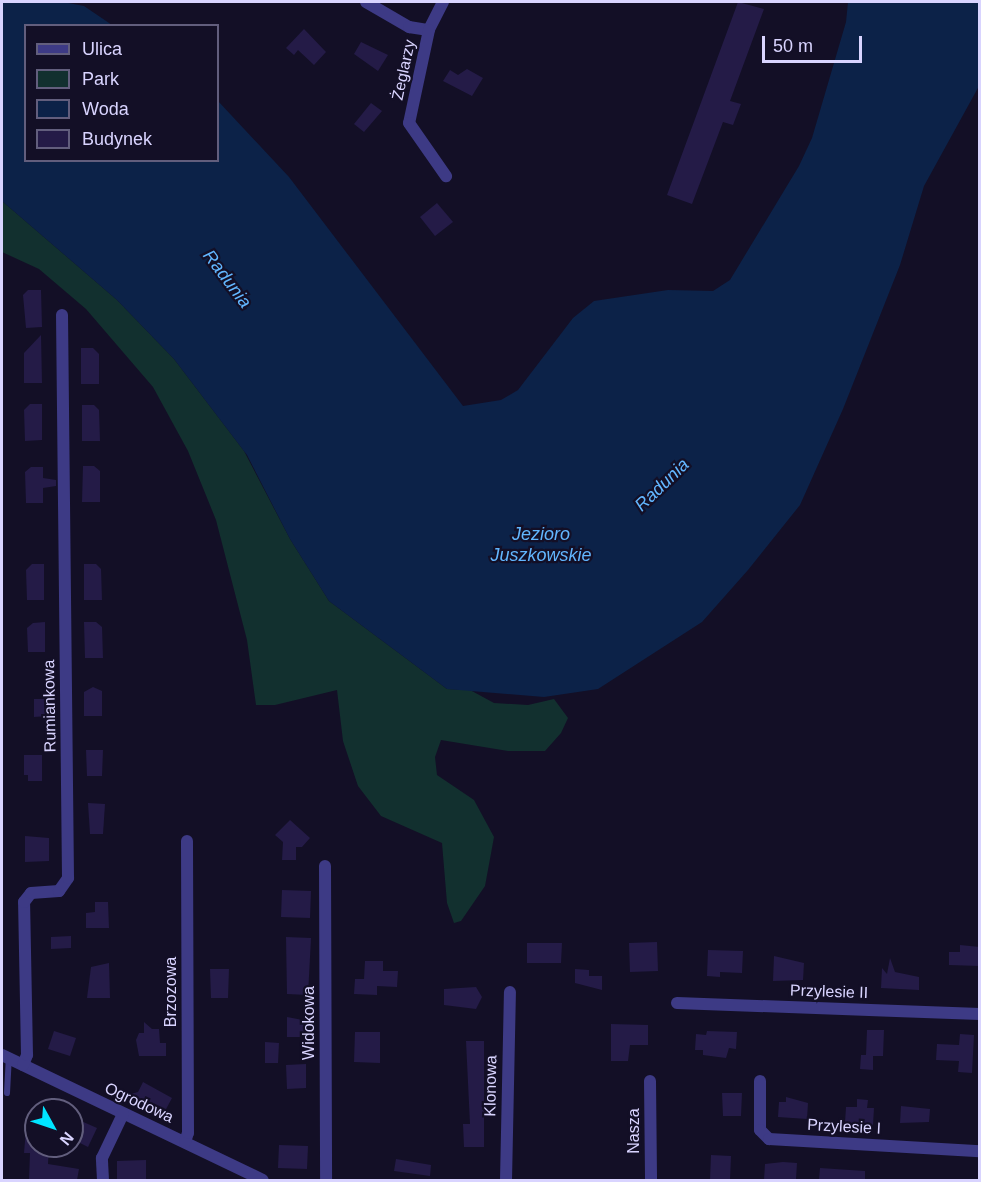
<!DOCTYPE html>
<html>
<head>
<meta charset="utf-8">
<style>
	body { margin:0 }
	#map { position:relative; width:981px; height:1182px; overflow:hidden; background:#130f26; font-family:Arial,sans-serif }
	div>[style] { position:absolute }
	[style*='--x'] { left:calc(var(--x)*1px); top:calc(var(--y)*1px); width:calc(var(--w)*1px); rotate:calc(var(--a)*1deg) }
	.green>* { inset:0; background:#12302f }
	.water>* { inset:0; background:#0c2248 }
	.building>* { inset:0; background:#241b47 }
	.service>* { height:6px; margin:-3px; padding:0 3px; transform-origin:3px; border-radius:3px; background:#3d3a85 }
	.minor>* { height:12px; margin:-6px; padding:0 6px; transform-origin:6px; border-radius:6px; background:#3d3a85 }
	span { translate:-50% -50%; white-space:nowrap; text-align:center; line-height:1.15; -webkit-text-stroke:4.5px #130f26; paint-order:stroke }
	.street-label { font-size:16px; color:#d9d4ff }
	.water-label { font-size:18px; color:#62b6ff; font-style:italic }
	.frame { position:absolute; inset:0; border:3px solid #d9d4ff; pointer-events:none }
	.legend { position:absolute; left:24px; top:24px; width:195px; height:138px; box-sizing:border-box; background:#130f26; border:2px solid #625e7d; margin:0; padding:8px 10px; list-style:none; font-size:18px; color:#d9d4ff }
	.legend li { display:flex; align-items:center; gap:12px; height:30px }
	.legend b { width:30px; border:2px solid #625e7d }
	.north { position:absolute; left:24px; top:1098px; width:60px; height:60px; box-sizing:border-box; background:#130f26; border:2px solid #625e7d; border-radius:50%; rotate:130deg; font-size:16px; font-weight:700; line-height:24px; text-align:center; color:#d9d4ff }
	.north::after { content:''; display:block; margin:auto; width:21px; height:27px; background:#00e5ff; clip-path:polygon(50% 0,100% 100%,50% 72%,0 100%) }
	.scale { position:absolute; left:762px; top:36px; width:100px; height:27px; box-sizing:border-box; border:3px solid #d9d4ff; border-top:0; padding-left:8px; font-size:18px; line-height:21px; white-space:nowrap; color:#d9d4ff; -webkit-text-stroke:4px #130f26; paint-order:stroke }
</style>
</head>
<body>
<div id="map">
	<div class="green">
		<div style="clip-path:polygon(2px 201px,117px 300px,174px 359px,244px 451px,290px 539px,329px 601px,447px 689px,470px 690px,494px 703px,528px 705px,554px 699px,568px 718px,561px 733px,545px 751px,508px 751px,441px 740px,435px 757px,437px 775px,474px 800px,494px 837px,485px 886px,461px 921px,454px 923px,447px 903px,442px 843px,381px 816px,358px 786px,343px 741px,337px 690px,275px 705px,256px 705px,247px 640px,216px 520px,188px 451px,153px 387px,86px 309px,39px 269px,2px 252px)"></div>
	</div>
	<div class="water">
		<div style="clip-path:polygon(2px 2px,63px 2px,84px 6px,112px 25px,26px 26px,26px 160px,218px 160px,218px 101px,289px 177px,463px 406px,501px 400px,518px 390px,573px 318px,594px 301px,668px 290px,713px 291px,730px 280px,799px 166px,812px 138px,846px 22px,848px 2px,979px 2px,979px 86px,924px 186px,900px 265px,843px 409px,800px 505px,748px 570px,702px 622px,598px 689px,544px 697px,447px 689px,329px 601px,290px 539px,247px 455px,174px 359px,117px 300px,2px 201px)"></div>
	</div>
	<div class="building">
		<div style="clip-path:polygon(738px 2px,764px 9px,730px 101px,741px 104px,733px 125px,723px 122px,692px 204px,667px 195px)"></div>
		<div style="clip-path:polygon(304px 29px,326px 52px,314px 65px,298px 50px,294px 55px,286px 48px)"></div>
		<div style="clip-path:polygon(361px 42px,388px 55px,378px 71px,354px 54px)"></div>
		<div style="clip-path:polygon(467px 69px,483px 78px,472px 96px,443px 81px,450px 70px,458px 75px)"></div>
		<div style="clip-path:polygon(371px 103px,382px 111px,364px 132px,354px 124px)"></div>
		<div style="clip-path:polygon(437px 203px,453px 222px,435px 236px,420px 217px)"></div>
		<div style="clip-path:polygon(28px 290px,41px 290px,42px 327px,26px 328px,23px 295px)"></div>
		<div style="clip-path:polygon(41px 335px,42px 383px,24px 383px,24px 353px)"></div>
		<div style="clip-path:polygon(81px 348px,93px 348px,99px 354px,99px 384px,81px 384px)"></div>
		<div style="clip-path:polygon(30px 404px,42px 404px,42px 440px,25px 441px,24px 410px)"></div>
		<div style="clip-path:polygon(82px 405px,94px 405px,99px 410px,100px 441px,82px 441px)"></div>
		<div style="clip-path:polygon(83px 466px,94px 466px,100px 471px,100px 502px,82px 502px)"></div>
		<div style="clip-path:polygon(31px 467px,43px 467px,43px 478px,56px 480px,56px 486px,43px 488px,43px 503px,26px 503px,25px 472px)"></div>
		<div style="clip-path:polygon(32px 564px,44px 564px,44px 600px,27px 600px,26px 570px)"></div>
		<div style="clip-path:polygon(84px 564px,96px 564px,101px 569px,102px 600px,84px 600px)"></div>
		<div style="clip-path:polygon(45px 622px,45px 652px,28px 652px,27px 628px,33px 623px)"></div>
		<div style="clip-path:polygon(84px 622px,96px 622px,102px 627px,103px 658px,85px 658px)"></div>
		<div style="clip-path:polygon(93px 687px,102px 691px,102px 716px,84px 716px,84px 692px)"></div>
		<div style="clip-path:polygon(34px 699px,47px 699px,47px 716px,34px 717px)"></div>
		<div style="clip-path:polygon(86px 750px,103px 750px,102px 776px,87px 776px)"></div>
		<div style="clip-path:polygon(24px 755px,42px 755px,42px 781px,28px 781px,28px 775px,24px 775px)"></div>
		<div style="clip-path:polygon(88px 803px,105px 804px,103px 834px,90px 834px)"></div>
		<div style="clip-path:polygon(290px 820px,310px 838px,302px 847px,296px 847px,296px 860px,282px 860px,283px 842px,275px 835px)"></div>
		<div style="clip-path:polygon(25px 836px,49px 838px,49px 861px,25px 862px)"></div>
		<div style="clip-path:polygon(282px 890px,311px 891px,310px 918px,281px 917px)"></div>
		<div style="clip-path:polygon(95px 902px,108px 902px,109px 928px,86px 928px,86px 913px,95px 912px)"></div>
		<div style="clip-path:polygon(71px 936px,71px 948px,51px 949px,51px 937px)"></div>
		<div style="clip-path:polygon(286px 937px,311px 938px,308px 995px,287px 994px)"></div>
		<div style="clip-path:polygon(657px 942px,658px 971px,630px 972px,629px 943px)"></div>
		<div style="clip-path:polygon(527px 943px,562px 943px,561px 963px,527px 963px)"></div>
		<div style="clip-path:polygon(960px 945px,980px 947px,980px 966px,949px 965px,949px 952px,960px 952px)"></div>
		<div style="clip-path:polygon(708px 950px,743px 951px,742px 973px,720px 972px,720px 977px,707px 976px)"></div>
		<div style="clip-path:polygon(774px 956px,804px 963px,803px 980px,773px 981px)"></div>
		<div style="clip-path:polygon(890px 958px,895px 972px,919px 977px,919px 990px,881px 988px,882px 968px,887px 974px)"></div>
		<div style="clip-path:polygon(365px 961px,383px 961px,383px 971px,398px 971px,397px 987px,377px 986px,377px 995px,354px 994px,355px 979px,364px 979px)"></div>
		<div style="clip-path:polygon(109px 963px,110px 998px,87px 998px,91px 967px)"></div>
		<div style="clip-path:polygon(210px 969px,229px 969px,228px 998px,211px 998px)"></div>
		<div style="clip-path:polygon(575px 969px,589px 970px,589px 976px,602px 976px,602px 990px,575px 983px)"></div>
		<div style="clip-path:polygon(476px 987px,482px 997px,476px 1009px,444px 1005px,444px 989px)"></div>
		<div style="clip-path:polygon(287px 1017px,308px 1021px,308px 1037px,287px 1037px)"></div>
		<div style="clip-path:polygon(144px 1022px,152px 1029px,159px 1029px,160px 1043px,166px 1043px,166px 1056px,139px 1056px,136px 1040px,139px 1033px,144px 1033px)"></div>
		<div style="clip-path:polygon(611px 1024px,648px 1025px,648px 1045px,630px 1045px,628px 1061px,611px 1061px)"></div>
		<div style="clip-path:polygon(867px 1030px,884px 1030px,883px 1056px,873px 1056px,873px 1070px,860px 1069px,861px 1055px,866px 1055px)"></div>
		<div style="clip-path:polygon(54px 1031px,76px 1038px,70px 1056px,48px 1049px)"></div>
		<div style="clip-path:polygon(707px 1031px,737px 1032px,736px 1049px,729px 1048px,726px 1058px,703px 1055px,703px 1050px,695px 1050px,696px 1034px,706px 1035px)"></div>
		<div style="clip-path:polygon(355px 1032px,380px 1032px,380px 1063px,354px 1062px)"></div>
		<div style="clip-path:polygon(960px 1034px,974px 1035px,972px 1073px,958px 1072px,959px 1061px,936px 1060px,937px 1044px,959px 1045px)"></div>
		<div style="clip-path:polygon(466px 1041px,484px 1041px,484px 1147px,464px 1147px,463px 1124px,470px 1124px)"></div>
		<div style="clip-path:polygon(265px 1042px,279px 1043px,278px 1063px,265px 1063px)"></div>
		<div style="clip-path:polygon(306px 1064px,306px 1088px,287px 1089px,286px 1065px)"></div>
		<div style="clip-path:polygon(143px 1082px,172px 1098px,165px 1111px,127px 1095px,138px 1092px)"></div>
		<div style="clip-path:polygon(722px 1093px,742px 1093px,741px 1116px,723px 1116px)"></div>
		<div style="clip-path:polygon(786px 1097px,808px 1103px,807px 1119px,778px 1117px,779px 1102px,786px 1102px)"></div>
		<div style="clip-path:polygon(857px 1099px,868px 1100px,867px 1108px,874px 1108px,873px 1125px,845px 1123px,846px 1107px,857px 1107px)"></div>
		<div style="clip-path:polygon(901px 1106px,930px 1109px,929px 1122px,900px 1123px)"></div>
		<div style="clip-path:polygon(72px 1117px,97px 1128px,88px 1147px,72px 1139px)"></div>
		<div style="clip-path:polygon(26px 1129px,36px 1130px,36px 1146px,49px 1146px,48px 1164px,79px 1169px,77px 1180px,29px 1179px,30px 1153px,24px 1153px)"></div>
		<div style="clip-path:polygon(279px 1145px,308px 1146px,307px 1169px,278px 1168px)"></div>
		<div style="clip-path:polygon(711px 1155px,731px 1156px,730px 1180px,710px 1180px)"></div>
		<div style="clip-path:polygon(396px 1159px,431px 1165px,430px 1176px,394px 1171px)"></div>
		<div style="clip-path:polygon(146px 1160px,146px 1180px,117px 1180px,117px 1161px)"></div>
		<div style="clip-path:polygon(783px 1162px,797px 1163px,796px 1179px,764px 1180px,765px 1164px)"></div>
		<div style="clip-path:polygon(820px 1168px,865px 1171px,865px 1180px,819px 1180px)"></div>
	</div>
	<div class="service">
		<div style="--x:7;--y:1093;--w:34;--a:-87"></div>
	</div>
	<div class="minor">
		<div style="--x:366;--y:2;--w:50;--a:30.2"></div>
		<div style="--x:409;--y:27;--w:20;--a:9"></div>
		<div style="--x:443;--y:2;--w:31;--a:117"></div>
		<div style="--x:429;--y:30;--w:95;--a:102.1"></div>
		<div style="--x:409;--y:123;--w:65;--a:55.1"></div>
		<div style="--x:325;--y:866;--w:314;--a:89.8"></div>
		<div style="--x:677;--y:1003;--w:303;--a:2.1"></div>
		<div style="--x:2;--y:1055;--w:289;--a:25.6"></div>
		<div style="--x:23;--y:1065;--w:11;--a:-68"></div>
		<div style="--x:27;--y:1055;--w:153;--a:-91.1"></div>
		<div style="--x:24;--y:902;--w:11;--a:-52"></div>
		<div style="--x:31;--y:893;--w:28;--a:-4"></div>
		<div style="--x:59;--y:891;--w:16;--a:-55"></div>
		<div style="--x:68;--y:878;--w:563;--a:-90.61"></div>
		<div style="--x:650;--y:1081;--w:99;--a:89.4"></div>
		<div style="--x:760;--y:1081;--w:49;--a:90"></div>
		<div style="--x:760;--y:1130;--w:13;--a:45"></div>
		<div style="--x:769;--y:1139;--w:211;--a:3.3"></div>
		<div style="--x:185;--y:1142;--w:9;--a:-72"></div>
		<div style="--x:188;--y:1133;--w:292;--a:-90.2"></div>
		<div style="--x:103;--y:1180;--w:22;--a:-93"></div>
		<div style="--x:102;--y:1158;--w:49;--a:-64.5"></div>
		<div style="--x:506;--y:1180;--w:188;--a:-88.8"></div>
	</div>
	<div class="street-label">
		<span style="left:404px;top:70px;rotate:-78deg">Żeglarzy</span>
		<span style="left:50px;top:706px;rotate:-91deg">Rumiankowa</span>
		<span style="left:171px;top:992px;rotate:-90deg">Brzozowa</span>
		<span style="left:829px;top:992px;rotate:2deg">Przylesie II</span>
		<span style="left:309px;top:1023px;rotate:-90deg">Widokowa</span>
		<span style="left:491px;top:1086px;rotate:-89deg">Klonowa</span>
		<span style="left:139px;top:1103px;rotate:25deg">Ogrodowa</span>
		<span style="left:844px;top:1127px;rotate:3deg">Przylesie I</span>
		<span style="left:634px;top:1131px;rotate:-90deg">Nasza</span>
	</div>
	<div class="water-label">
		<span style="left:227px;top:279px;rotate:53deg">Radunia</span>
		<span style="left:662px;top:485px;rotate:-44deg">Radunia</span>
		<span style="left:541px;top:545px">Jezioro<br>Juszkowskie</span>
	</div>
	<div class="frame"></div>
	<ul class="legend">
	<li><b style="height:8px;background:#3d3a85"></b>Ulica</li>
	<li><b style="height:16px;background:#12302f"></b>Park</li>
	<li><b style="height:16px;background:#0c2248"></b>Woda</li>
	<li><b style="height:16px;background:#241b47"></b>Budynek</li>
	</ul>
	<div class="north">N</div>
	<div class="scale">50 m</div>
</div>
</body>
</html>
